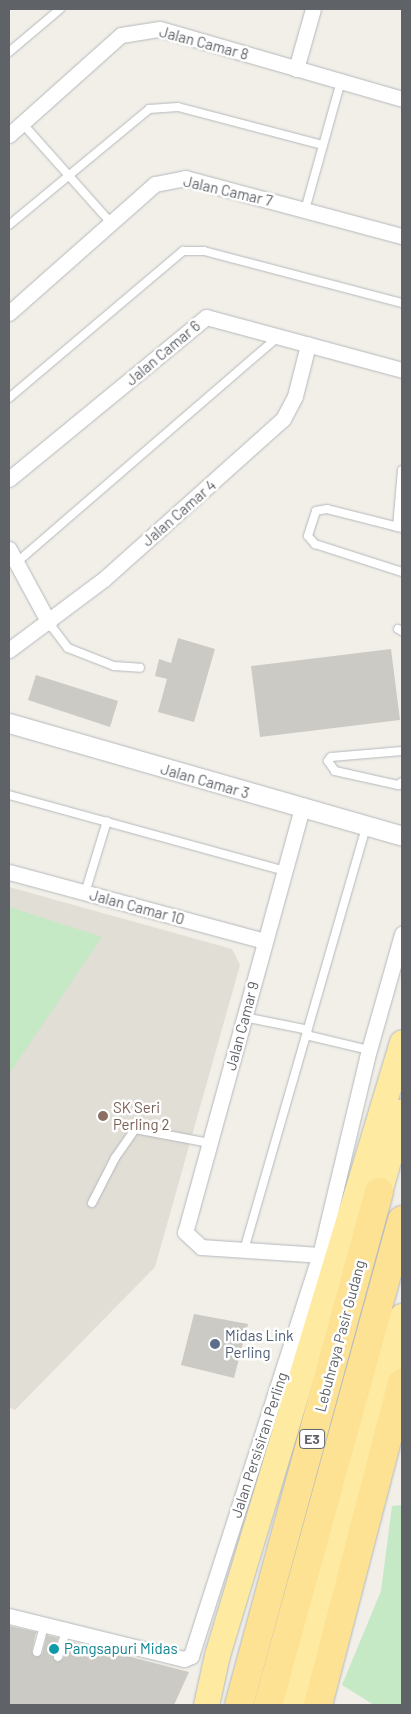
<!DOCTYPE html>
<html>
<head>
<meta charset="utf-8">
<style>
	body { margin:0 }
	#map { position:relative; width:411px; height:1714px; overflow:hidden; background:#f1efe8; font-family:Barlow,sans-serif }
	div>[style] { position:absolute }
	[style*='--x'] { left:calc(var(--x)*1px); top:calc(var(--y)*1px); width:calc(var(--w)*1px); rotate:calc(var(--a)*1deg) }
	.education>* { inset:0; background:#e1ded6 }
	.green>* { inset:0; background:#c5e8c5 }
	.building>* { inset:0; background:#cccac5 }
	.roads { filter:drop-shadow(0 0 1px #b5b8bc) drop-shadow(0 0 1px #b5b8bc) }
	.service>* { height:8px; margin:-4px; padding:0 4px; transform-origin:4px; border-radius:4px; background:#fff }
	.minor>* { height:15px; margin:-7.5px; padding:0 7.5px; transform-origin:7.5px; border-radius:7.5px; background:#fff }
	.tertiary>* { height:19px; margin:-9.5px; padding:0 9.5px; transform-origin:9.5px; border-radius:9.5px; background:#fff }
	.trunk>* { height:25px; margin:-12.5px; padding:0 12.5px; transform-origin:12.5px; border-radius:12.5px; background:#feeaa1 }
	.motorway>* { height:28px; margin:-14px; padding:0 14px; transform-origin:14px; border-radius:14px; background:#fde293 }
	.dots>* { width:14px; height:14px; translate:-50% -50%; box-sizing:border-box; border:2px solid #fff; border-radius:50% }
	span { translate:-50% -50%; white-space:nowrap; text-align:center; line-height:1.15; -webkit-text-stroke:5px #fff; paint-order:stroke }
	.shield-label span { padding:1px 4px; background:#fff; border:1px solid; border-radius:4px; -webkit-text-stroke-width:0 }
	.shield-label { font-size:14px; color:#5f6368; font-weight:700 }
	.street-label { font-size:15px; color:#5f6368 }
	.education-label { font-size:15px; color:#785e54 }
	.left { translate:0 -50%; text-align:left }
	.service-label { font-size:15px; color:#4e5e75 }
	.culture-label { font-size:15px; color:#0d838f }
	.frame { position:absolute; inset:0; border:10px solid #5f6368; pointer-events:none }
</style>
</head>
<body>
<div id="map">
	<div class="education">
		<div style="clip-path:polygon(9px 887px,232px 949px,240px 965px,155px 1267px,15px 1410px,9px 1407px)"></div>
	</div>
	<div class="green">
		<div style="clip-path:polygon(9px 907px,102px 937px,9px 1074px)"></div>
		<div style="clip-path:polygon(402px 1505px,402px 1705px,374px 1705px,342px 1685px,381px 1591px,392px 1506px)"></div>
	</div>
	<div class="building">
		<div style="clip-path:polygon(178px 638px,215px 649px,194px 722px,158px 712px,167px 679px,155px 676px,159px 659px,171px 663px)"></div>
		<div style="clip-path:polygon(391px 649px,400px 720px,260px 737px,251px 666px)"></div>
		<div style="clip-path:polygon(36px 675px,118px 701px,110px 727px,28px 700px)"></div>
		<div style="clip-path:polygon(194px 1314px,248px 1324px,234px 1378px,181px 1365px)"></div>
		<div style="clip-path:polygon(9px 1626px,36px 1632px,32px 1651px,35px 1657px,42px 1654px,47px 1635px,58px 1638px,53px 1656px,57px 1662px,63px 1659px,69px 1641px,189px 1672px,174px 1705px,9px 1705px)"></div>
	</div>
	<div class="roads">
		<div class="service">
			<div style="--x:9;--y:52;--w:67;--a:-40.1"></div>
			<div style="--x:22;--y:123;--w:134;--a:48.3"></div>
			<div style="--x:305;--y:210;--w:134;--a:-74.4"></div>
			<div style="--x:9;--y:225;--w:182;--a:-39.6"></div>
			<div style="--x:149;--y:109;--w:29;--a:-4"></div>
			<div style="--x:178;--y:107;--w:150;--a:14.7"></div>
			<div style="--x:9;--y:398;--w:228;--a:-40.2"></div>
			<div style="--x:183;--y:251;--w:21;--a:0"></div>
			<div style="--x:204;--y:251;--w:205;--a:14.7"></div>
			<div style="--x:397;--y:527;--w:57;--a:-85"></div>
			<div style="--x:402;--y:528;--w:77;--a:-165.8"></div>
			<div style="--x:327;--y:509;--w:11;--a:170"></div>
			<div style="--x:316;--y:511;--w:26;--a:108"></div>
			<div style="--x:308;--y:536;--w:11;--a:49"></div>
			<div style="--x:315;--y:544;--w:91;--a:17.8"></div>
			<div style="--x:16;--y:563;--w:346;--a:-40.8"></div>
			<div style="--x:49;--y:623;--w:31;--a:53"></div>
			<div style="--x:68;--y:648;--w:49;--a:21.4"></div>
			<div style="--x:114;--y:666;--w:26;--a:4"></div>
			<div style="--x:398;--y:629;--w:4;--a:27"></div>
			<div style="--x:402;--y:751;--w:71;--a:175.2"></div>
			<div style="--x:331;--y:757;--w:5;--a:127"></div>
			<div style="--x:328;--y:761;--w:12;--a:55"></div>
			<div style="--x:335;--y:771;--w:65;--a:12.5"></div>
			<div style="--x:398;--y:785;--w:5;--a:-37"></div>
			<div style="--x:9;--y:795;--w:285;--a:15.4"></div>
			<div style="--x:85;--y:893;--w:75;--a:-73"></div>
			<div style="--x:244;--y:1017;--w:61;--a:11.3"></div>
			<div style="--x:304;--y:1029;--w:9;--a:49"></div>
			<div style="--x:310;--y:1036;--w:61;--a:13.3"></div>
			<div style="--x:92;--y:1203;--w:51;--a:-62.9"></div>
			<div style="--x:115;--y:1158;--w:35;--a:-55"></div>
			<div style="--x:135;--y:1129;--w:76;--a:10.6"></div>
			<div style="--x:244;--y:1250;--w:441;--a:-73.9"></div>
			<div style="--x:37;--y:1652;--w:28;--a:-75"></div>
			<div style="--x:58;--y:1657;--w:28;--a:-73"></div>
		</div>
		<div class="minor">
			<div style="--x:296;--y:69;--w:62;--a:-74.2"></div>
			<div style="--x:9;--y:135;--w:150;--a:-41.8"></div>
			<div style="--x:121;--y:35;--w:39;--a:-9"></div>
			<div style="--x:160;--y:29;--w:252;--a:16.1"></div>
			<div style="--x:9;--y:313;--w:195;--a:-41.5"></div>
			<div style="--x:155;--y:184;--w:31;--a:-11"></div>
			<div style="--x:185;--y:178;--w:225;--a:15"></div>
			<div style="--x:9;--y:479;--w:255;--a:-39.4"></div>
			<div style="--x:206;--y:317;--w:203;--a:15.1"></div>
			<div style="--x:9;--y:549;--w:84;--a:61.6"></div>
			<div style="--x:9;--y:650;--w:119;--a:-36.8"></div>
			<div style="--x:104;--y:579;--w:240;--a:-41.8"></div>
			<div style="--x:283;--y:419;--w:26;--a:-62"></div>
			<div style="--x:295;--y:396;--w:53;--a:-75.7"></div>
			<div style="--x:302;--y:808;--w:440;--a:105.4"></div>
			<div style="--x:185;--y:1232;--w:22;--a:43"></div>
			<div style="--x:201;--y:1247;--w:119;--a:3.8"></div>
			<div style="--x:9;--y:872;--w:264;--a:15.1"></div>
			<div style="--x:9;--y:1616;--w:180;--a:13.8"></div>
			<div style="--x:184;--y:1659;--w:8;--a:-23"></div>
			<div style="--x:191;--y:1656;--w:421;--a:-72.2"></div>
			<div style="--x:320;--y:1255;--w:211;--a:-76.6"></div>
			<div style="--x:369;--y:1050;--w:121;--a:-74.1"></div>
		</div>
		<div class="tertiary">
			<div style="--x:9;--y:723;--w:409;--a:16"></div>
		</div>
		<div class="trunk">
			<div style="--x:379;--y:1192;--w:84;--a:-74.1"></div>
			<div style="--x:206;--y:1705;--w:51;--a:-77.6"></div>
			<div style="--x:217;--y:1655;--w:640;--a:-73.21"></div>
			<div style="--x:294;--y:1705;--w:404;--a:-74.5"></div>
		</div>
		<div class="motorway">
			<div style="--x:239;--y:1705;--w:532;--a:-74.74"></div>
			<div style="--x:268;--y:1705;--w:503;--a:-74.56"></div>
			<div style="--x:318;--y:1705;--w:333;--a:-75.4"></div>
		</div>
	</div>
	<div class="dots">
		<div style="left:103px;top:1116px;background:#8d6e63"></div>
		<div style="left:215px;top:1344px;background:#5c6f8a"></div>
		<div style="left:54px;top:1649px;background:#0f9aa8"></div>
	</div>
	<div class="shield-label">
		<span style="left:312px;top:1439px">E3</span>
	</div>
	<div class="street-label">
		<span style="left:204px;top:43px;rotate:15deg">Jalan Camar 8</span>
		<span style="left:228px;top:191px;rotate:13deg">Jalan Camar 7</span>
		<span style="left:163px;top:353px;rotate:-40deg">Jalan Camar 6</span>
		<span style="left:179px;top:513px;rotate:-41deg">Jalan Camar 4</span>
		<span style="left:205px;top:781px;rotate:16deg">Jalan Camar 3</span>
		<span style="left:137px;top:907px;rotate:15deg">Jalan Camar 10</span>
		<span style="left:242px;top:1026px;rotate:-75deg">Jalan Camar 9</span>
		<span style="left:340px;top:1336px;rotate:-75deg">Lebuhraya Pasir Gudang</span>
		<span style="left:259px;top:1445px;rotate:-72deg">Jalan Persisiran Perling</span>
	</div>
	<div class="education-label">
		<span class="left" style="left:113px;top:1116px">SK Seri<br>Perling 2</span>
	</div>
	<div class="service-label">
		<span class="left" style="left:225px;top:1344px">Midas Link<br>Perling</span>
	</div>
	<div class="culture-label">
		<span class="left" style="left:64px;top:1649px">Pangsapuri Midas</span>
	</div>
	<div class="frame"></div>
</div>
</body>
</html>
